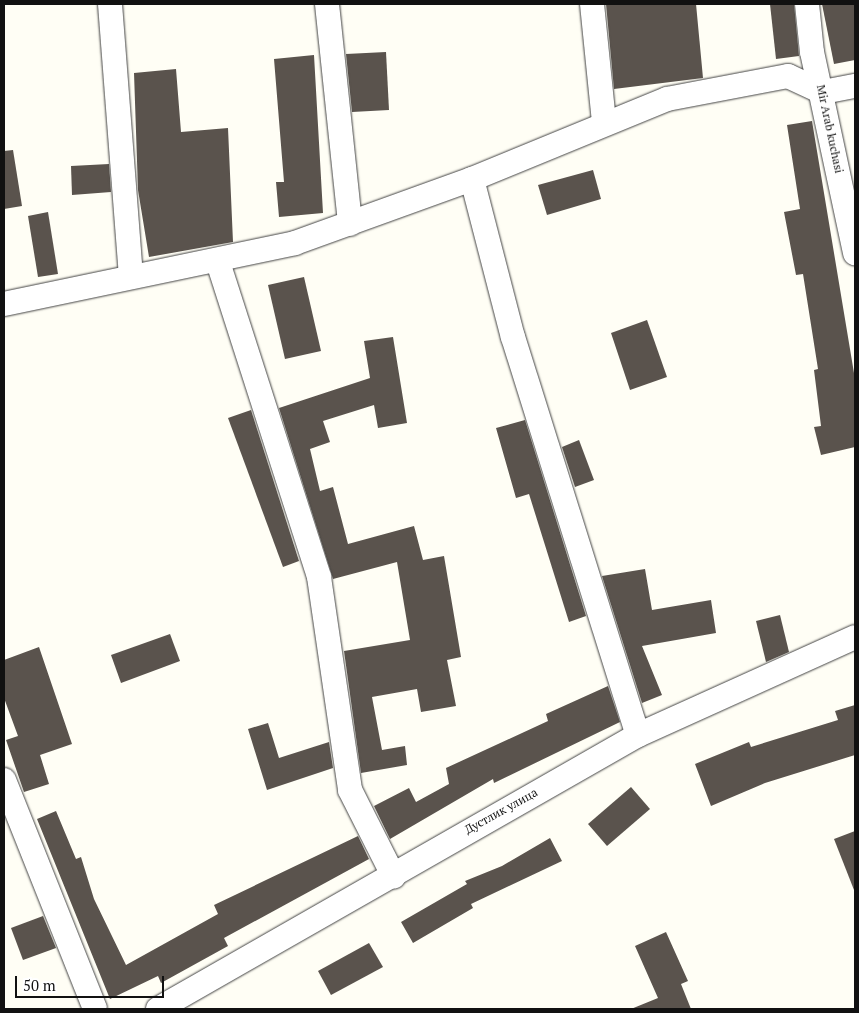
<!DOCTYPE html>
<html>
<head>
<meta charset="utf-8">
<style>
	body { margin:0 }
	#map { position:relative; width:859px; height:1013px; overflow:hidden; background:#fffef5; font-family:"PT Serif",serif }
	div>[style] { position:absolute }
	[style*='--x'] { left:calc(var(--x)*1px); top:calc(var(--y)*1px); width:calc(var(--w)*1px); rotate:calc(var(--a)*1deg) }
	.building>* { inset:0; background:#5a534d }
	.roads { filter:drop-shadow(0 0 1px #444) drop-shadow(0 0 1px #444) }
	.minor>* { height:24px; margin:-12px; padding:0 12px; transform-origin:12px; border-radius:12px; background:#fff }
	span { translate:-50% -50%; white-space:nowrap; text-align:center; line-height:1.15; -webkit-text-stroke:5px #fff; paint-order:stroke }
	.street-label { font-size:12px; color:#111 }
	.frame { position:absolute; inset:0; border:5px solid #111; pointer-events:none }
	.scale { position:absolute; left:15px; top:976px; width:149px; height:22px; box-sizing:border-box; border:2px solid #111; border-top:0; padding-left:6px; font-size:15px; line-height:18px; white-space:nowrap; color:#111; -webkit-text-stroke:4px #fff; paint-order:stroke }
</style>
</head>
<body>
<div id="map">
	<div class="building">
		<div style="clip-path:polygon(606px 4px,696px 4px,703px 78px,614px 89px)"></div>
		<div style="clip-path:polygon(770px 4px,794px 4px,799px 56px,776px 59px)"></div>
		<div style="clip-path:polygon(822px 4px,855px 4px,855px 60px,834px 64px)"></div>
		<div style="clip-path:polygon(386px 52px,389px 110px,352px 112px,346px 54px)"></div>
		<div style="clip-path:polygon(314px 55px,323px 213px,279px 217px,276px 182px,284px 182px,274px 59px)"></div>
		<div style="clip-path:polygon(176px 69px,181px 132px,228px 128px,233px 242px,149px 257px,138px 190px,134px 73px)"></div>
		<div style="clip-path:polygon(812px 121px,855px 379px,855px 447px,821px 455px,814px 427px,821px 426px,814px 370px,818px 369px,803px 274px,796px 275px,784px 212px,800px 209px,787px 125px)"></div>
		<div style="clip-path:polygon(13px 150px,22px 206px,4px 209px,4px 151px)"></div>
		<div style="clip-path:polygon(109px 164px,111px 192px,72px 195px,71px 166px)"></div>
		<div style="clip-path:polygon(593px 170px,601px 199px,547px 215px,538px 185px)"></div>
		<div style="clip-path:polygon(48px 212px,58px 274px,38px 277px,28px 216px)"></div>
		<div style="clip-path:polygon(304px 277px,321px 351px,285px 359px,268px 285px)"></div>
		<div style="clip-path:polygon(647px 320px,667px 377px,630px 390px,611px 333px)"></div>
		<div style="clip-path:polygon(393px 337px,407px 423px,378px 428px,374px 405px,323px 421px,330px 442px,310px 449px,320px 491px,333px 487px,348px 544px,414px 526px,423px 560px,444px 556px,461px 657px,447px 660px,456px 706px,421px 712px,417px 689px,372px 697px,382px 750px,405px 746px,407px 765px,361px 773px,344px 651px,410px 640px,397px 562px,333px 579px,279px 408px,370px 378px,364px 341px)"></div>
		<div style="clip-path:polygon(251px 410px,299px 561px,283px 567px,228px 418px)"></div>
		<div style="clip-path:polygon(525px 420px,586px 616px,569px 622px,529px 494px,516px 498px,496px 428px)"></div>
		<div style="clip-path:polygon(579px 440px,594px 480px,575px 487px,562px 447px)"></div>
		<div style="clip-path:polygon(645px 569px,652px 610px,711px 600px,716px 633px,642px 646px,662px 695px,642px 703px,602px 576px)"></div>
		<div style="clip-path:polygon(780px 615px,789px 652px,766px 662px,756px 621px)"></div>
		<div style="clip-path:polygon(170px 634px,180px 661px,121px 683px,111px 655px)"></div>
		<div style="clip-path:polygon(39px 647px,72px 744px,40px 755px,49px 784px,24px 792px,6px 740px,18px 736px,4px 698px,4px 660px)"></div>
		<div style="clip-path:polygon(608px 686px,620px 722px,494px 783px,493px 779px,390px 839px,374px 806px,409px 788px,416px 802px,449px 784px,446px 768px,548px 721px,546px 714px)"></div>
		<div style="clip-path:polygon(855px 705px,855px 755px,765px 783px,711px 806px,695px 764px,749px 742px,751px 747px,838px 720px,835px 711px)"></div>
		<div style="clip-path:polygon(268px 723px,279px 758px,329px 742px,333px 768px,267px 790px,248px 729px)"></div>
		<div style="clip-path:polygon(631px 787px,650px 809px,607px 846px,588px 824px)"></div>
		<div style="clip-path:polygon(56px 811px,76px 859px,81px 857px,94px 899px,126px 965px,218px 914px,214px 905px,358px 836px,369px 859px,224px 938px,228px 946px,161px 983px,158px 976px,110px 999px,37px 819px)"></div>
		<div style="clip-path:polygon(855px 831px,855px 890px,854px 890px,834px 839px)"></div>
		<div style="clip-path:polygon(550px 838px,562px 861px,471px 904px,473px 908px,413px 943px,401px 922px,467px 884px,465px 881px,502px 866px)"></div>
		<div style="clip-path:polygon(43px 916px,56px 948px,23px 960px,11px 928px)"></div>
		<div style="clip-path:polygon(666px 932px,688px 981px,681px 984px,691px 1009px,631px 1009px,658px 998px,635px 946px)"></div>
		<div style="clip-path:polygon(369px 943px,383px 967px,331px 995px,318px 971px)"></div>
	</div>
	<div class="roads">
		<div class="minor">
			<div style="--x:110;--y:4;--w:271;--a:85.6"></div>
			<div style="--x:327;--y:4;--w:221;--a:84"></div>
			<div style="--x:592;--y:4;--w:119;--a:84.2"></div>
			<div style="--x:807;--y:4;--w:48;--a:84.1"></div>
			<div style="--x:812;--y:52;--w:206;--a:77.9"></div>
			<div style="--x:472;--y:179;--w:163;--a:75.5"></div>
			<div style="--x:513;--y:337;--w:417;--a:72.6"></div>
			<div style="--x:218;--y:262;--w:331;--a:72.2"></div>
			<div style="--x:319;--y:577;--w:215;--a:81.7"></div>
			<div style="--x:350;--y:790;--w:97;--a:63.2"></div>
			<div style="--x:4;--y:304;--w:297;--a:-11.8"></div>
			<div style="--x:295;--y:243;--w:188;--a:-19.9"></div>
			<div style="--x:472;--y:179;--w:211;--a:-22.3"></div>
			<div style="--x:667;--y:99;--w:123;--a:-10.8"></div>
			<div style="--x:788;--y:76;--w:38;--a:25"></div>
			<div style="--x:823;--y:92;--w:33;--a:-11"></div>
			<div style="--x:4;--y:780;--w:246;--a:68.3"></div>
			<div style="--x:158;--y:1009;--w:553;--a:-29.72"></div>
			<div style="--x:638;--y:735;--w:238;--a:-24.3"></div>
		</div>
	</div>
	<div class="street-label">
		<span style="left:830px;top:129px;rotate:78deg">Mir Arab kuchasi</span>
		<span style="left:501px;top:811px;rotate:-29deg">Дустлик улица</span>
	</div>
	<div class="frame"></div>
	<div class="scale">50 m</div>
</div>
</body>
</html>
